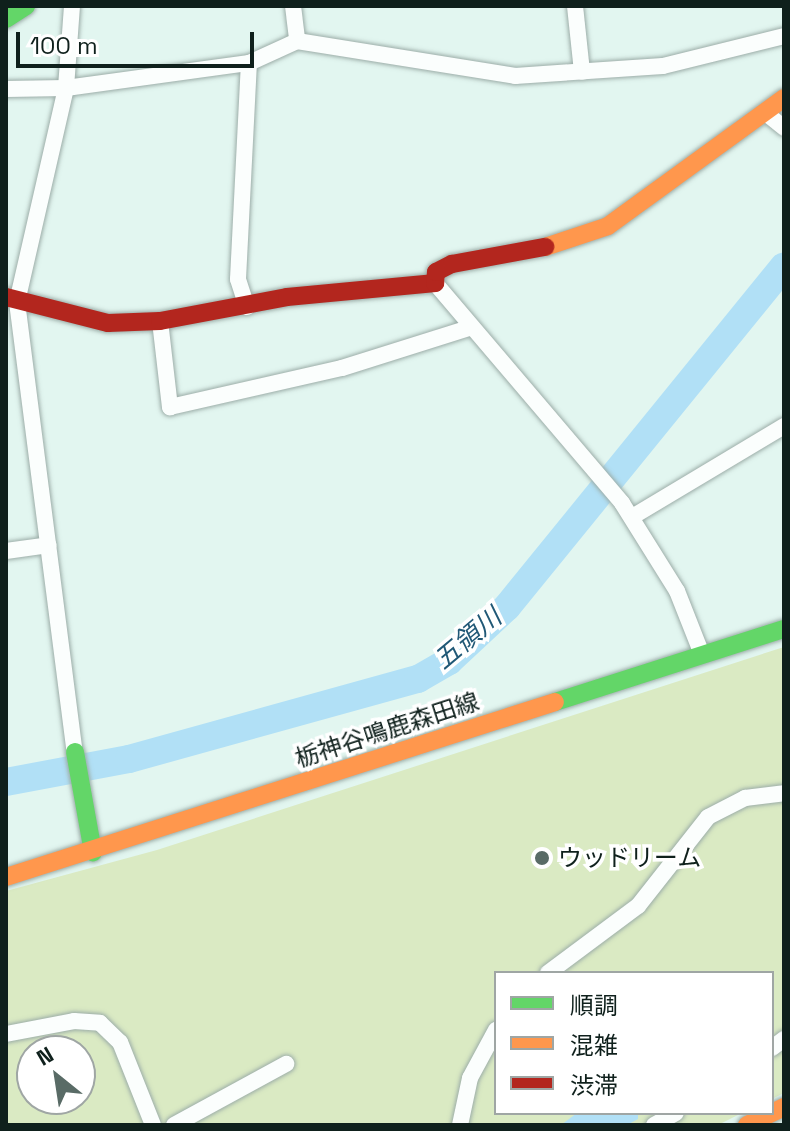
<!DOCTYPE html>
<html>
<head>
<meta charset="utf-8">
<style>
	body { margin:0 }
	#map { position:relative; width:790px; height:1131px; overflow:hidden; background:#e2f6f0; font-family:"Space Grotesk","Noto Sans JP",sans-serif }
	div>[style] { position:absolute }
	[style*='--x'] { left:calc(var(--x)*1px); top:calc(var(--y)*1px); width:calc(var(--w)*1px); rotate:calc(var(--a)*1deg) }
	.green>* { inset:0; background:#daeac3 }
	.water>* { inset:0; background:#b1e0f6 }
	.river>* { height:28px; margin:-14px; padding:0 14px; transform-origin:14px; border-radius:14px; background:#b1e0f6 }
	.roads { filter:drop-shadow(0 0 2px #9cada8) drop-shadow(0 0 2px #9cada8) }
	.street>* { height:16px; margin:-8px; padding:0 8px; transform-origin:8px; border-radius:8px; background:#fbfefd }
	.fast>* { height:18px; margin:-9px; padding:0 9px; transform-origin:9px; border-radius:9px; background:#63d668 }
	.slow>* { height:18px; margin:-9px; padding:0 9px; transform-origin:9px; border-radius:9px; background:#ff974d }
	.jam>* { height:18px; margin:-9px; padding:0 9px; transform-origin:9px; border-radius:9px; background:#b3261e }
	.dots>* { width:22px; height:22px; translate:-50% -50%; box-sizing:border-box; border:4px solid #fff; border-radius:50% }
	span { translate:-50% -50%; white-space:nowrap; text-align:center; line-height:1.15; -webkit-text-stroke:7px #fff; paint-order:stroke }
	.street-label { font-size:24px; color:#0f201c }
	.poi-label { font-size:24px; color:#0f201c }
	.left { translate:0 -50%; text-align:left }
	.water-label { font-size:26px; color:#205876; font-style:italic }
	.frame { position:absolute; inset:0; border:8px solid #0f201c; pointer-events:none }
	.legend { position:absolute; left:494px; top:971px; width:280px; height:144px; box-sizing:border-box; background:#fff; border:2px solid #9fa6a4; margin:0; padding:10px 14px; list-style:none; font-size:24px; color:#0f201c }
	.legend li { display:flex; align-items:center; gap:16px; height:40px }
	.legend b { width:40px; border:2px solid #9fa6a4 }
	.north { position:absolute; left:16px; top:1035px; width:80px; height:80px; box-sizing:border-box; background:#fff; border:2px solid #9fa6a4; border-radius:50%; rotate:330deg; font-size:22px; font-weight:700; line-height:32px; text-align:center; color:#0f201c }
	.north::after { content:''; display:block; margin:auto; width:28px; height:36px; background:#596b66; clip-path:polygon(50% 0,100% 100%,50% 72%,0 100%) }
	.scale { position:absolute; left:16px; top:32px; width:238px; height:36px; box-sizing:border-box; border:4px solid #0f201c; border-top:0; padding-left:10px; font-size:24px; line-height:28px; white-space:nowrap; color:#0f201c; -webkit-text-stroke:6px #fff; paint-order:stroke }
</style>
</head>
<body>
<div id="map">
	<div class="green">
		<div style="clip-path:polygon(evenodd,784px 647px,784px 1093px,772px 1099px,772px 973px,496px 973px,496px 1113px,742px 1113px,718px 1125px,6px 1125px,6px 891px,157px 850px,784px 647px,32px 1051px,80px 1051px,80px 1099px,32px 1099px,32px 1051px)"></div>
	</div>
	<div class="water">
		<div style="clip-path:polygon(577px 1113px,638px 1113px,638px 1119px,627px 1125px,561px 1125px)"></div>
	</div>
	<div class="river">
		<div style="--x:6;--y:782;--w:125;--a:-10.6"></div>
		<div style="--x:129;--y:759;--w:300;--a:-15.5"></div>
		<div style="--x:418;--y:679;--w:36;--a:-30"></div>
		<div style="--x:449;--y:661;--w:79;--a:-43"></div>
		<div style="--x:507;--y:607;--w:439;--a:-50.9"></div>
	</div>
	<div class="roads">
		<div class="street">
			<div style="--x:72;--y:6;--w:82;--a:94.2"></div>
			<div style="--x:66;--y:88;--w:220;--a:102.9"></div>
			<div style="--x:17;--y:302;--w:454;--a:82.7"></div>
			<div style="--x:293;--y:6;--w:35;--a:83"></div>
			<div style="--x:575;--y:6;--w:66;--a:83.9"></div>
			<div style="--x:6;--y:89;--w:60;--a:-1"></div>
			<div style="--x:66;--y:88;--w:185;--a:-7.8"></div>
			<div style="--x:249;--y:63;--w:53;--a:-24.6"></div>
			<div style="--x:297;--y:41;--w:221;--a:9.1"></div>
			<div style="--x:515;--y:76;--w:148;--a:-3.9"></div>
			<div style="--x:663;--y:66;--w:125;--a:-13.9"></div>
			<div style="--x:767;--y:114;--w:22;--a:39"></div>
			<div style="--x:435;--y:283;--w:289;--a:49.6"></div>
			<div style="--x:622;--y:503;--w:104;--a:58"></div>
			<div style="--x:677;--y:591;--w:66;--a:68.5"></div>
			<div style="--x:247;--y:307;--w:29;--a:-108"></div>
			<div style="--x:238;--y:279;--w:216;--a:-87.1"></div>
			<div style="--x:160;--y:321;--w:87;--a:83.4"></div>
			<div style="--x:170;--y:407;--w:176;--a:-12.8"></div>
			<div style="--x:342;--y:368;--w:136;--a:-17.5"></div>
			<div style="--x:632;--y:517;--w:177;--a:-30.9"></div>
			<div style="--x:6;--y:551;--w:43;--a:-7.9"></div>
			<div style="--x:548;--y:973;--w:112;--a:-36.7"></div>
			<div style="--x:638;--y:906;--w:113;--a:-51.8"></div>
			<div style="--x:708;--y:817;--w:42;--a:-27.2"></div>
			<div style="--x:745;--y:798;--w:39;--a:-7"></div>
			<div style="--x:6;--y:1034;--w:69;--a:-10.8"></div>
			<div style="--x:74;--y:1021;--w:26;--a:4"></div>
			<div style="--x:100;--y:1023;--w:28;--a:44"></div>
			<div style="--x:120;--y:1042;--w:89;--a:68.3"></div>
			<div style="--x:772;--y:1048;--w:15;--a:-37"></div>
			<div style="--x:174;--y:1125;--w:128;--a:-28.6"></div>
			<div style="--x:460;--y:1125;--w:48;--a:-78"></div>
			<div style="--x:470;--y:1078;--w:55;--a:-61.6"></div>
			<div style="--x:654;--y:1125;--w:25;--a:-29"></div>
		</div>
		<div class="fast">
			<div style="--x:6;--y:19;--w:24;--a:-33"></div>
			<div style="--x:555;--y:702;--w:240;--a:-17.7"></div>
			<div style="--x:75;--y:752;--w:102;--a:79.8"></div>
		</div>
		<div class="slow">
			<div style="--x:545;--y:247;--w:66;--a:-18.4"></div>
			<div style="--x:608;--y:226;--w:218;--a:-36"></div>
			<div style="--x:6;--y:877;--w:576;--a:-17.68"></div>
			<div style="--x:747;--y:1125;--w:41;--a:-25.9"></div>
		</div>
		<div class="jam">
			<div style="--x:6;--y:297;--w:105;--a:14.3"></div>
			<div style="--x:108;--y:323;--w:52;--a:-2.2"></div>
			<div style="--x:160;--y:321;--w:129;--a:-10.7"></div>
			<div style="--x:287;--y:297;--w:149;--a:-5.4"></div>
			<div style="--x:435;--y:283;--w:11;--a:-85"></div>
			<div style="--x:436;--y:272;--w:18;--a:-27"></div>
			<div style="--x:452;--y:264;--w:95;--a:-10.4"></div>
		</div>
	</div>
	<div class="dots">
		<div style="left:542px;top:858px;background:#596b66"></div>
	</div>
	<div class="street-label">
		<span style="left:387px;top:730px;rotate:-18deg">栃神谷鳴鹿森田線</span>
	</div>
	<div class="poi-label">
		<span class="left" style="left:558px;top:858px">ウッドリーム</span>
	</div>
	<div class="water-label">
		<span style="left:468px;top:639px;rotate:-40deg">五領川</span>
	</div>
	<div class="frame"></div>
	<ul class="legend">
	<li><b style="height:10px;background:#63d668"></b>順調</li>
	<li><b style="height:10px;background:#ff974d"></b>混雑</li>
	<li><b style="height:10px;background:#b3261e"></b>渋滞</li>
	</ul>
	<div class="north">N</div>
	<div class="scale">100 m</div>
</div>
</body>
</html>
